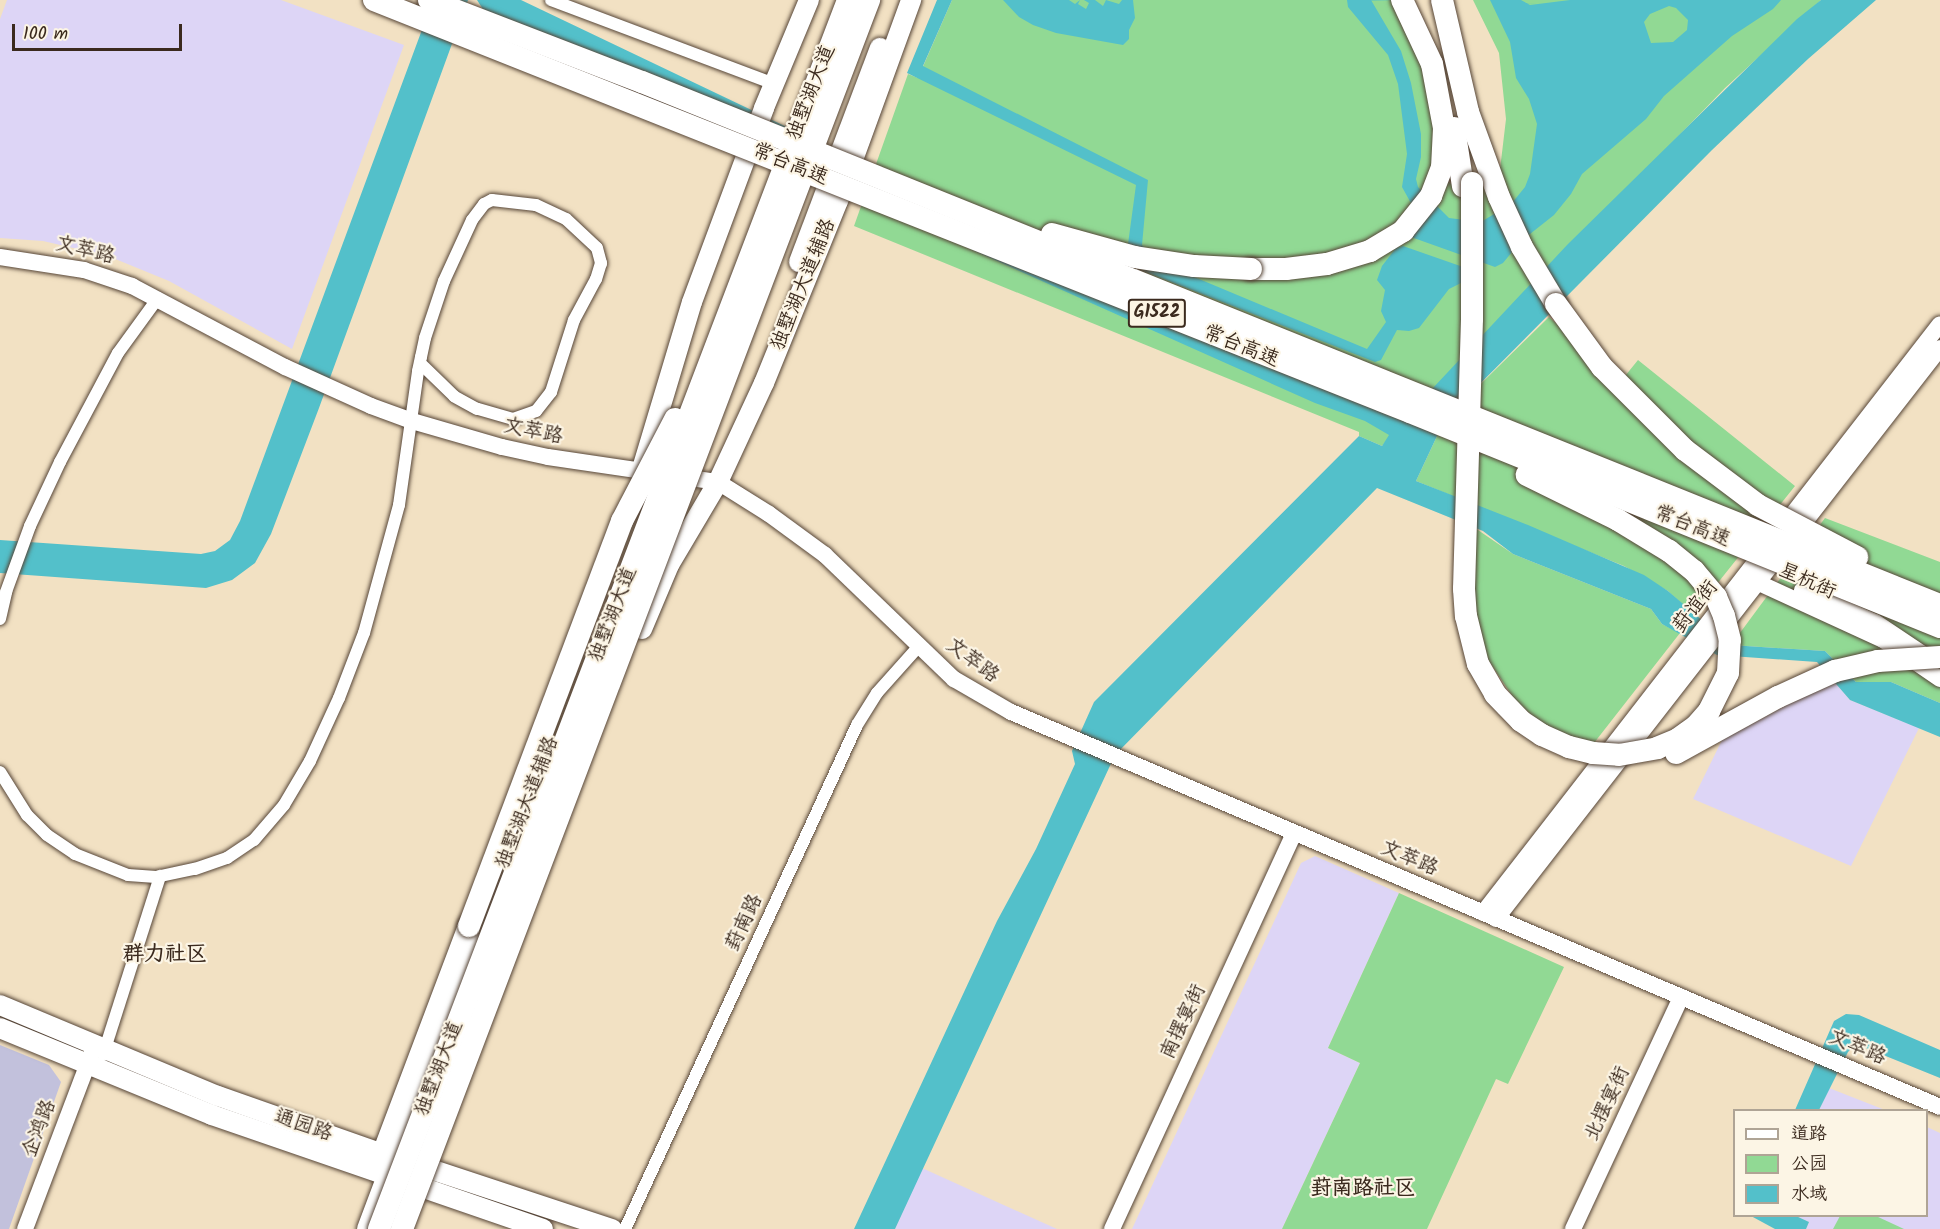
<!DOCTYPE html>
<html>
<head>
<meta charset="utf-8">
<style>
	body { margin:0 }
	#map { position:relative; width:1940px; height:1229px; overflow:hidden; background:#f2e1c3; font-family:Kalam,"LXGW WenKai TC",sans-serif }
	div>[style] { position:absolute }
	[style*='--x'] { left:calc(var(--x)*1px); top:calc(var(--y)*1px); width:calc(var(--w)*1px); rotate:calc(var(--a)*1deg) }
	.built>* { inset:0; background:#ddd5f6 }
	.industrial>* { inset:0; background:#c2c1dc }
	.green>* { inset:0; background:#91d994 }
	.water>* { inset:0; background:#53c0ca }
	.roads { filter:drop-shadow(0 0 2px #564537) drop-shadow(0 0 2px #564537) }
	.street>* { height:12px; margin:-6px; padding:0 6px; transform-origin:6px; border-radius:6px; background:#fff }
	.secondary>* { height:16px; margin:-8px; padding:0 8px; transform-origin:8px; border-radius:8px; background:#fff }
	.primary>* { height:20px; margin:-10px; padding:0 10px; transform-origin:10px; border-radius:10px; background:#fff }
	.highway>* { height:22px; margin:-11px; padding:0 11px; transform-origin:11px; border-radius:11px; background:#fff }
	.bridges { filter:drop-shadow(0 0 2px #564537) drop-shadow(0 0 2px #564537) }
	.highway-bridge>* { height:22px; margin:-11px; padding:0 11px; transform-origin:11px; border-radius:11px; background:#fff }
	span { translate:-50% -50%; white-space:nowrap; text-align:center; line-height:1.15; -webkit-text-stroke:4.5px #fcf5e5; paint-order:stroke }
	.shield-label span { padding:2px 4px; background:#fcf5e5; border:2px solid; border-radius:4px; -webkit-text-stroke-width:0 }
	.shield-label { font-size:18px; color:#3b2a1e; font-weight:700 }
	.street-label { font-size:20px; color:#3b2a1e }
	.neighbourhood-label { font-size:21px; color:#3b2a1e; font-weight:700 }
	.legend { position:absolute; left:1733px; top:1109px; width:195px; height:108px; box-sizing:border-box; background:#fcf5e5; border:2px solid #afa495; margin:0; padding:8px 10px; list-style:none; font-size:18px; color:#3b2a1e }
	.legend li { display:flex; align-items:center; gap:12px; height:30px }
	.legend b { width:30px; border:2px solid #afa495 }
	.scale { position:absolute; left:12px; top:24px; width:170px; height:27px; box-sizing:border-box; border:3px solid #3b2a1e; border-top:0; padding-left:8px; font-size:18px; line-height:21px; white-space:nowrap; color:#3b2a1e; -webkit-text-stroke:4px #fcf5e5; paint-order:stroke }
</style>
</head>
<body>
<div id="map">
	<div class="built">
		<div style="clip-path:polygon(7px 0,281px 0,404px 45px,292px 349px,169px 281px,108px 256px,43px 241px,0 238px,0 19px)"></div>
		<div style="clip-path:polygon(1833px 680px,1850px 700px,1919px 728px,1851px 866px,1693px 799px,1722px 740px)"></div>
		<div style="clip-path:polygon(1315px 856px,1399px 893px,1328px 1048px,1360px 1063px,1282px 1229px,1132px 1229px,1301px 863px)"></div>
		<div style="clip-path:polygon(1829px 1088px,1885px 1110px,1819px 1110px)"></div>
		<div style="clip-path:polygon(1927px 1127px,1940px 1133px,1940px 1229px,1806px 1229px,1809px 1222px,1796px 1216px,1926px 1216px)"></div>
		<div style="clip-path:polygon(922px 1168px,1057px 1229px,895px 1229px)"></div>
	</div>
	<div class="industrial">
		<div style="clip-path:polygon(0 1045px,49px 1065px,61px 1082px,9px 1229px,0 1229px)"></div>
	</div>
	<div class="green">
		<div style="clip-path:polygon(952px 0,1391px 0,1418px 49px,1440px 125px,1431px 171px,1453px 185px,1499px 178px,1506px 119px,1499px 53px,1473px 0,1821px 0,1725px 88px,1402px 421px,1382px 446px,1359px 436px,1359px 432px,854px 226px,908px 74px,918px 78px)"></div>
		<div style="clip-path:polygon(1549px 317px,1621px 381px,1638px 360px,1795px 486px,1693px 614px,1668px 591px,1624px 566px,1416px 481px,1445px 419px)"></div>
		<div style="clip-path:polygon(1825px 518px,1940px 562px,1940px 703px,1891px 682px,1856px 682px,1825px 651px,1731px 645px)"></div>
		<div style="clip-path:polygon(1475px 528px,1513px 554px,1651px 609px,1662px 624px,1680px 633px,1594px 743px,1579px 741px,1540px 723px,1515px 700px,1487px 658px,1481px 644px,1474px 592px)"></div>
		<div style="clip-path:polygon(1399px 893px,1564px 967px,1508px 1084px,1496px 1079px,1427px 1229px,1282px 1229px,1360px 1063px,1328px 1048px)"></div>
		<div style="clip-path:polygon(1840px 1216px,1876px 1216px,1904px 1229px,1833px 1229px)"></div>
	</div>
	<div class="water">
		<div style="clip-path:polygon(433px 0,468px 0,319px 408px,271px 534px,255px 563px,232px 580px,206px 588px,0 573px,0 540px,201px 554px,215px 551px,230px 540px,240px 521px)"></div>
		<div style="clip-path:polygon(477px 0,521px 0,1402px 421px,1568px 244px,1797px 19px,1821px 0,1876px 0,1808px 59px,1712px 150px,1445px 419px,1416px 481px,1528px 525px,1644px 575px,1668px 591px,1731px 645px,1825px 651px,1856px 682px,1891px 682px,1940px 703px,1940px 737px,1850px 700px,1817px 662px,1717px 655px,1662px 624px,1651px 609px,1513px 554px,1483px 531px,1377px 488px,1115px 755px,895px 1229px,854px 1229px,997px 921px,1036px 849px,1075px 764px,1072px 751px,1094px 702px,1359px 436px,1382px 446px,1389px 435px,1365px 421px,1315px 403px,968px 248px,488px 17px)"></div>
		<div style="clip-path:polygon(937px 0,952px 0,923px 66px,1148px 180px,1142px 245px,1156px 261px,1367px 349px,1386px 322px,1381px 311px,1385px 290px,1377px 280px,1382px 266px,1396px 248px,1403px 246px,1466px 268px,1467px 280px,1449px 289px,1419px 328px,1409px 331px,1397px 330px,1381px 360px,1375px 362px,1133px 267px,1126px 259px,1136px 185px,907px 73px)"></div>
		<div style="clip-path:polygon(1003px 0,1069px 0,1075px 4px,1080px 0,1078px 4px,1086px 9px,1089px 3px,1084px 0,1095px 0,1103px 6px,1106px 0,1119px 4px,1122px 0,1133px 0,1135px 18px,1129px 30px,1129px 39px,1123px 45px,1056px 33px,1033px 25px,1019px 17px)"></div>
		<div style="clip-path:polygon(evenodd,1347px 0,1371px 0,1401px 51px,1411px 83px,1421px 134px,1421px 157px,1416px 179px,1418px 187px,1449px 218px,1481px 222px,1512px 203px,1525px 187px,1530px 174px,1537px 124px,1529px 99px,1516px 78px,1510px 42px,1490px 0,1521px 0,1530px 5px,1570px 0,1781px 0,1773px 9px,1732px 36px,1664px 96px,1646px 119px,1582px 174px,1571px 194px,1554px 215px,1521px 241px,1503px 263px,1495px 267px,1411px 237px,1412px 205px,1402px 187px,1407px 154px,1398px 84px,1388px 55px,1348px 7px,1347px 0,1669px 6px,1676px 8px,1688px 20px,1687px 30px,1673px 42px,1651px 43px,1644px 22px,1650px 14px,1669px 6px)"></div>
		<div style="clip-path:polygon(1846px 1014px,1859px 1015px,1940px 1050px,1940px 1078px,1856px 1044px,1848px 1052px,1819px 1110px,1795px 1110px,1834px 1021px)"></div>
		<div style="clip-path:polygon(1751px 1216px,1796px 1216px,1809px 1222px,1806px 1229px,1775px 1229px)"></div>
	</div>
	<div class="roads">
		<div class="street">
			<div style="--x:551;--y:0;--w:238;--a:20.6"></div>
			<div style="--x:0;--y:619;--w:28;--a:-77"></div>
			<div style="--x:6;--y:592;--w:70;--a:-70"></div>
			<div style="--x:30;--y:526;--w:71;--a:-64.9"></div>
			<div style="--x:60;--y:462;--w:123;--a:-62"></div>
			<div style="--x:118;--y:353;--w:68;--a:-54"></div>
			<div style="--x:0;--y:772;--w:51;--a:57.9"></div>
			<div style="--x:27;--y:815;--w:28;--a:45"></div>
			<div style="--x:47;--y:835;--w:34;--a:34"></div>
			<div style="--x:75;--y:854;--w:57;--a:21.6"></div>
			<div style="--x:128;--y:875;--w:28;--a:4"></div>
			<div style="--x:156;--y:877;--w:40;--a:-12"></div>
			<div style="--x:195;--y:869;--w:34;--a:-19"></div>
			<div style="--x:227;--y:858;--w:32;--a:-34"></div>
			<div style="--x:254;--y:840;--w:46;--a:-49.4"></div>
			<div style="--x:284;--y:805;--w:51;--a:-59.4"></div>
			<div style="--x:310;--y:761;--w:69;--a:-65.3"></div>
			<div style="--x:339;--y:698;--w:70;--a:-69"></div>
			<div style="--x:364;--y:633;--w:133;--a:-74.7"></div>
			<div style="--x:399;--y:505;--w:135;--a:-81.9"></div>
			<div style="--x:418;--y:371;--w:14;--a:-78"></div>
			<div style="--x:421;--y:357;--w:19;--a:-78"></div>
			<div style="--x:425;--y:338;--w:60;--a:-71.6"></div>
			<div style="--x:444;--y:281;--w:67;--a:-65.3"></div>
			<div style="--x:472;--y:220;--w:20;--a:-53"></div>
			<div style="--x:484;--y:204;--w:9;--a:-27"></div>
			<div style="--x:492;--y:200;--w:44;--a:6.5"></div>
			<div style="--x:536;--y:205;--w:33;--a:25"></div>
			<div style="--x:566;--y:219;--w:42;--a:43.1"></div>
			<div style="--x:597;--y:248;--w:16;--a:75"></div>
			<div style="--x:601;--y:263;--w:17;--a:107"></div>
			<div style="--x:596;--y:279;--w:47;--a:118.2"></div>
			<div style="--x:574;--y:320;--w:76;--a:107.7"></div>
			<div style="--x:551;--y:392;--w:24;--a:128"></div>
			<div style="--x:536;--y:411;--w:24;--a:161"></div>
			<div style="--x:513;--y:419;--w:37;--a:-164"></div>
			<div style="--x:477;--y:409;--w:26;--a:-151"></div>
			<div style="--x:454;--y:396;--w:47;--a:-135.9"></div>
			<div style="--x:103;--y:1055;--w:188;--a:-72.3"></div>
			<div style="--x:625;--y:1229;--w:555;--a:-65.28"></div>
			<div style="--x:857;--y:725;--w:38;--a:-58"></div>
			<div style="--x:877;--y:693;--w:63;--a:-48.2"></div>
		</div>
		<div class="secondary">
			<div style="--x:0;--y:257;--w:85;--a:8.8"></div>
			<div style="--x:84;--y:270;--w:51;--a:18.4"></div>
			<div style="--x:132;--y:286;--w:173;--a:27.9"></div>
			<div style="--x:285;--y:367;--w:94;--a:24.4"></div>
			<div style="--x:371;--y:406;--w:44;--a:20.1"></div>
			<div style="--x:412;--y:421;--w:94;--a:16.1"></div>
			<div style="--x:502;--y:447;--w:47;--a:12.3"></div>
			<div style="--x:548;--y:457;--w:172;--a:8.4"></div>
			<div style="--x:718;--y:482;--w:60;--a:32.1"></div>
			<div style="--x:769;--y:514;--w:69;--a:36.2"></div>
			<div style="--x:825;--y:555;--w:179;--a:43.9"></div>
			<div style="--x:954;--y:679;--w:66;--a:30.1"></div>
			<div style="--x:1011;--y:712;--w:1009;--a:23.03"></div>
			<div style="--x:1752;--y:575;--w:11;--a:49"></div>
			<div style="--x:1759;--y:583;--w:136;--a:24.7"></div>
			<div style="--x:1883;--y:640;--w:69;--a:34.4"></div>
			<div style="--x:1802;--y:590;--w:80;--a:23.7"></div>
			<div style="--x:1875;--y:622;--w:69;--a:33.7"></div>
			<div style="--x:1483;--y:913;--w:745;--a:-52.19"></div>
			<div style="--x:1496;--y:919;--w:723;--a:-52.13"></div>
			<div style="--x:25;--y:1229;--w:188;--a:-69.2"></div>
			<div style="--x:1112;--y:1229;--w:436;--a:-65.3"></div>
			<div style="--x:1573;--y:1229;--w:256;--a:-65"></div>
		</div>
		<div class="primary">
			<div style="--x:799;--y:262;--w:229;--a:-69.3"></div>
			<div style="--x:641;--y:472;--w:177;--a:-73.3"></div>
			<div style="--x:692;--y:302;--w:207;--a:-69.6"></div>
			<div style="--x:764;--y:108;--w:117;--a:-67.4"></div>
			<div style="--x:642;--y:629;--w:69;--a:-67.1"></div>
			<div style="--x:669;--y:565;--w:96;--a:-59.4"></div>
			<div style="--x:718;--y:482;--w:109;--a:-65.1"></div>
			<div style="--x:764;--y:383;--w:196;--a:-67.9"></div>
			<div style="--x:838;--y:201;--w:214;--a:-70"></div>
			<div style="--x:0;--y:1005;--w:236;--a:22.7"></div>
			<div style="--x:218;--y:1096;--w:175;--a:19.4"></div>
			<div style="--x:0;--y:1028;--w:229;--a:22.3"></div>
			<div style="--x:212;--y:1115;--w:350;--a:19"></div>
			<div style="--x:412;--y:1163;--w:211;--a:18.3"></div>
			<div style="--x:367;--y:1229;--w:434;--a:-69.4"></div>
		</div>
		<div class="highway">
			<div style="--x:1442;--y:0;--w:115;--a:76.9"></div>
			<div style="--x:1468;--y:112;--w:90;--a:70"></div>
			<div style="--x:1499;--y:197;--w:55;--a:65.3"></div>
			<div style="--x:1522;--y:247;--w:66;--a:59.2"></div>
			<div style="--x:1454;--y:128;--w:59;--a:81.2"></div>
			<div style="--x:1251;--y:269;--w:35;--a:0"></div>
			<div style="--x:1286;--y:269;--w:41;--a:-7"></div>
			<div style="--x:1327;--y:264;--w:45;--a:-16.8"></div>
			<div style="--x:1370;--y:251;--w:39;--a:-31"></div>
			<div style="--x:1403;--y:231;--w:45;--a:-51.3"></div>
			<div style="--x:1431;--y:196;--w:30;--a:-69"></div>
			<div style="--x:1442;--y:168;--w:40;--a:-87.1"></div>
			<div style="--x:1444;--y:128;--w:65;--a:-100.6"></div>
			<div style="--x:1432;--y:64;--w:71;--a:-115.1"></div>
			<div style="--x:387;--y:1177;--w:23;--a:-100"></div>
			<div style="--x:383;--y:1154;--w:244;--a:-69.3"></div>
		</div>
	</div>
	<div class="bridges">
		<div class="highway-bridge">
			<div style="--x:374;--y:0;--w:1115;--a:21.69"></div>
			<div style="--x:1410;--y:412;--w:572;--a:22.08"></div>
			<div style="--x:429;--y:0;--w:228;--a:21.1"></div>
			<div style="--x:642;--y:82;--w:1399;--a:21.95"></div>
			<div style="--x:1472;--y:183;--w:136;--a:90"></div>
			<div style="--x:1472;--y:319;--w:270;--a:91.7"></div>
			<div style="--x:1464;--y:589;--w:27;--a:86"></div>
			<div style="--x:1466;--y:616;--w:49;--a:76"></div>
			<div style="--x:1478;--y:664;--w:34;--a:60"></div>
			<div style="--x:1495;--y:694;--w:37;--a:46"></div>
			<div style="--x:1521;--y:721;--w:25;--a:34"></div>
			<div style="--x:1542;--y:735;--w:30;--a:24"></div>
			<div style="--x:1569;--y:747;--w:25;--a:14"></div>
			<div style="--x:1593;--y:753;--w:26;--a:4"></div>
			<div style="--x:1619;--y:755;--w:39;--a:-10"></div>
			<div style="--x:1657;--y:748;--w:23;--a:-23"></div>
			<div style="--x:1678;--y:739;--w:22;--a:-36"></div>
			<div style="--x:1696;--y:726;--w:20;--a:-49"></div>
			<div style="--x:1709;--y:711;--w:42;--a:-63.4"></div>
			<div style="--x:1728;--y:673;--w:33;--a:-87"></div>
			<div style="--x:1730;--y:640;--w:25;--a:-104"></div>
			<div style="--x:1724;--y:616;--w:21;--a:-113"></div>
			<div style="--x:1716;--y:597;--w:34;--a:-130"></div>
			<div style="--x:1694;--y:571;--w:32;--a:-141"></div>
			<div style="--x:1669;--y:551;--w:60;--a:-148.7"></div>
			<div style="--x:1618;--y:520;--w:102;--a:-153.7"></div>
			<div style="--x:1052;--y:234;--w:86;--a:15.5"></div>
			<div style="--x:1135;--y:257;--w:60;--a:8.7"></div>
			<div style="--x:1194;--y:266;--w:57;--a:3"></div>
			<div style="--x:1556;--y:304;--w:78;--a:53.9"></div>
			<div style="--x:1602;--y:367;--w:117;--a:45"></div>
			<div style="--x:1685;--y:450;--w:91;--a:37"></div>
			<div style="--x:1758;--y:505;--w:112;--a:27.7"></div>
			<div style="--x:1676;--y:753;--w:116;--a:-28.8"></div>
			<div style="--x:1778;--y:697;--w:63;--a:-24.5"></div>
			<div style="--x:1835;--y:671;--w:44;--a:-13.1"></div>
			<div style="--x:1878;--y:661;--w:62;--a:-3.7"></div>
			<div style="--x:469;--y:926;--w:433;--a:-69.3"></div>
			<div style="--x:622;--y:521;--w:115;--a:-62.5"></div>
			<div style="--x:379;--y:1229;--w:1315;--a:-69.11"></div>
			<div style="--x:402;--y:1229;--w:1315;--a:-69.19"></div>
		</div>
	</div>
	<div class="shield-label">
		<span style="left:1157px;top:313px">G1522</span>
	</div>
	<div class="street-label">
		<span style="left:812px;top:93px;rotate:-69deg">独墅湖大道</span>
		<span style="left:790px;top:165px;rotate:22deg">常台高速</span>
		<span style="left:85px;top:251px;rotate:14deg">文萃路</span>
		<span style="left:804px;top:285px;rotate:-68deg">独墅湖大道辅路</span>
		<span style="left:1241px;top:347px;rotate:22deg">常台高速</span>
		<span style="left:533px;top:432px;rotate:12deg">文萃路</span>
		<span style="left:1692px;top:527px;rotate:22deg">常台高速</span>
		<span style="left:1807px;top:582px;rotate:24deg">星杭街</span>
		<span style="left:1696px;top:607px;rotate:-52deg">葑谊街</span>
		<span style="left:614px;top:615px;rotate:-69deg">独墅湖大道</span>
		<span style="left:972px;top:661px;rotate:37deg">文萃路</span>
		<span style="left:528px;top:803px;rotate:-69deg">独墅湖大道辅路</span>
		<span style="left:1409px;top:859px;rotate:23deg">文萃路</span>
		<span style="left:745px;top:923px;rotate:-65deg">葑南路</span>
		<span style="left:1184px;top:1022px;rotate:-65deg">南摆宴街</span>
		<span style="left:1857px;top:1048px;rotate:23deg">文萃路</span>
		<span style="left:440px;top:1069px;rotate:-69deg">独墅湖大道</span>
		<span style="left:1608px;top:1104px;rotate:-65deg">北摆宴街</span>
		<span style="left:303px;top:1126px;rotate:19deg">通园路</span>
		<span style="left:40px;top:1129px;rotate:-69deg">企鸿路</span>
	</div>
	<div class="neighbourhood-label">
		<span style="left:165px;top:955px">群力社区</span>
		<span style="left:1363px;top:1189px">葑南路社区</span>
	</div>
	<ul class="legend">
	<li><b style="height:8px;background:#fff"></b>道路</li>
	<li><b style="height:16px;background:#91d994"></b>公园</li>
	<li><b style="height:16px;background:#53c0ca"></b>水域</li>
	</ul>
	<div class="scale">100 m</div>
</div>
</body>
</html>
